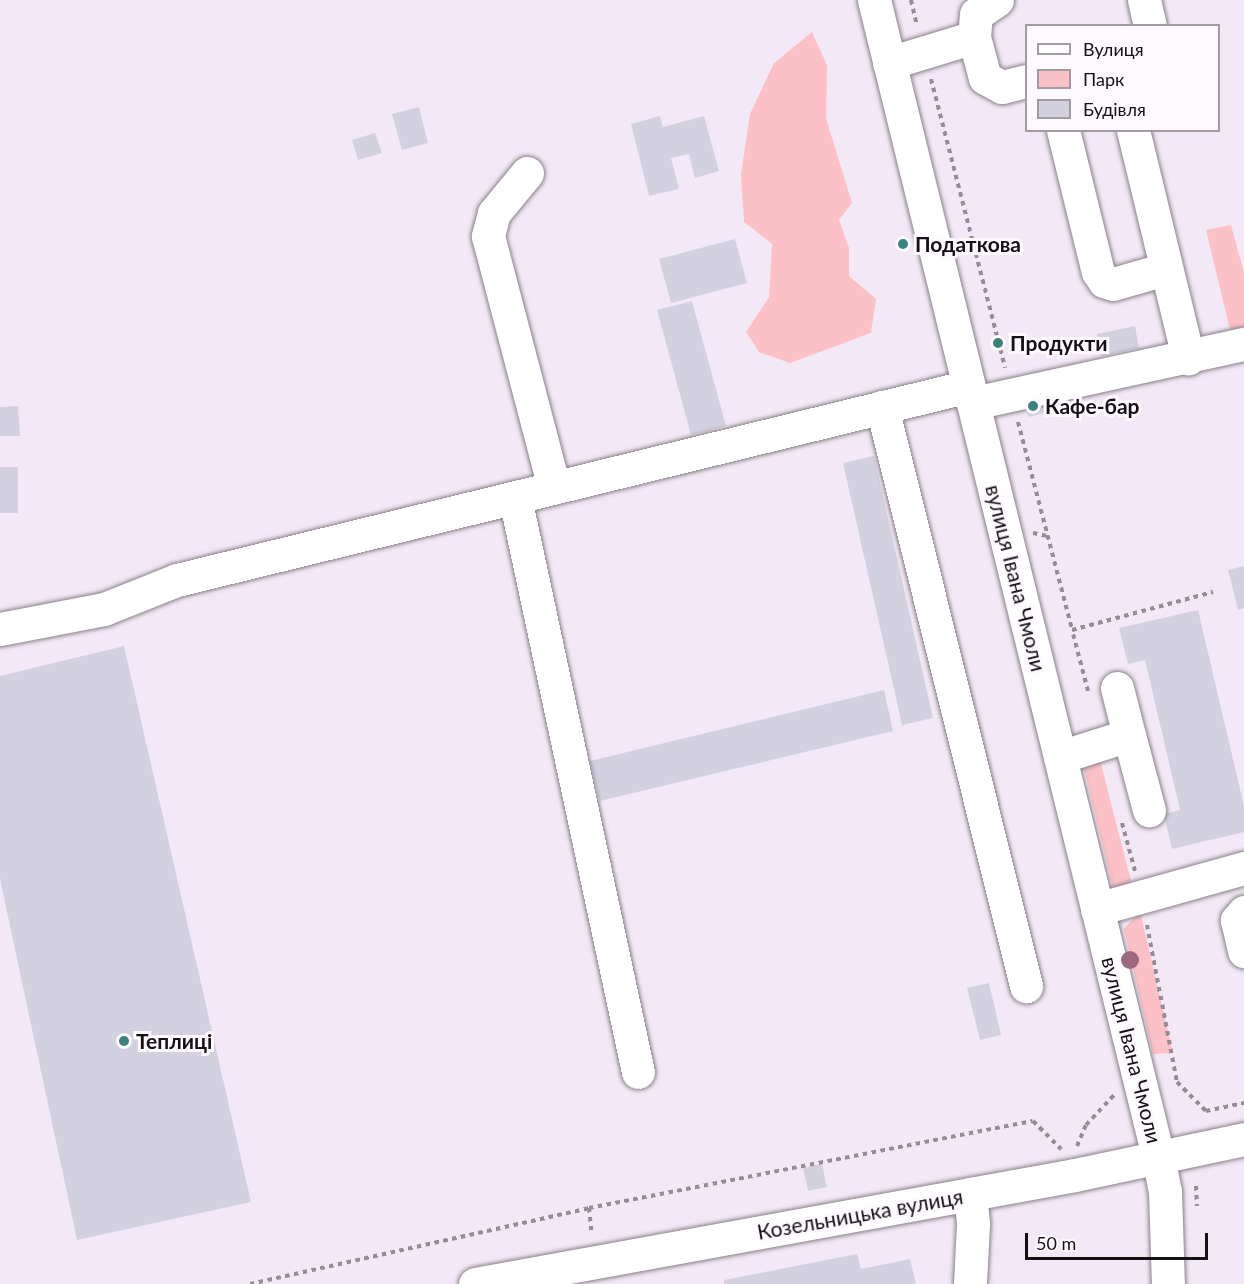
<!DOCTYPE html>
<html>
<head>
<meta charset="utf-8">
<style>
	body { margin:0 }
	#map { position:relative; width:1244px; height:1284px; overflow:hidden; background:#f3e9f6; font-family:Lato,sans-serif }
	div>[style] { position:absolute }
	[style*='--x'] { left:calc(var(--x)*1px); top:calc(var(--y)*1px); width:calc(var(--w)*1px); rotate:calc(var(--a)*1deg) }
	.green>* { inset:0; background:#fcc0c7 }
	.building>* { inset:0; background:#d3d1e0 }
	.path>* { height:4px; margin-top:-2px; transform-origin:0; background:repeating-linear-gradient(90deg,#948d96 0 4.5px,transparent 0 9px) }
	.roads { filter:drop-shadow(0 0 2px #89808b) drop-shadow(0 0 2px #89808b) }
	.minor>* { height:33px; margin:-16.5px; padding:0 16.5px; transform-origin:16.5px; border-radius:16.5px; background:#fff }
	.major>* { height:33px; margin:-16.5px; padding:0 16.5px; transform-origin:16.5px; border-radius:16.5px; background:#fff }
	.trees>* { width:18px; height:18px; margin:-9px; border-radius:50%; background:#9e697f }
	.dots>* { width:16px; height:16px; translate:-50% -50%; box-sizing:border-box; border:3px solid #fdf9fe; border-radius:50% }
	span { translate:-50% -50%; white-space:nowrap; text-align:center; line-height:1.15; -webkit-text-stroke:6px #fdf9fe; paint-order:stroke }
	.poi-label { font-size:21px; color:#141115; font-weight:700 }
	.left { translate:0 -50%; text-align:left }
	.street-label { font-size:21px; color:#141115 }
	.legend { position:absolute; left:1025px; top:24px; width:195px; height:108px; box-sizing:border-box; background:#fdf9fe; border:2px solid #a09ca1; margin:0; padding:8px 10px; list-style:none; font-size:18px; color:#141115 }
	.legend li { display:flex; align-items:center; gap:12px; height:30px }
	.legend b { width:30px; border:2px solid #a09ca1 }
	.scale { position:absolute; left:1025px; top:1233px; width:183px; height:27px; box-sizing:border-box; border:3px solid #141115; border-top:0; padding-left:8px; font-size:18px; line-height:21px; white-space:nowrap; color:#141115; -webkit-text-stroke:4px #fdf9fe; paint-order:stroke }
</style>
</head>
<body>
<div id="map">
	<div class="green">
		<div style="clip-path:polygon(812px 32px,827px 65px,826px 118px,852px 203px,839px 220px,849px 248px,849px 276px,876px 299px,871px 333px,790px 363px,759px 352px,746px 332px,769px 297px,772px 244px,744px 222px,741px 174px,750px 114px,774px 63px)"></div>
		<div style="clip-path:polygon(1231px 225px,1244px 273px,1244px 327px,1230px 330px,1206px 230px)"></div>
		<div style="clip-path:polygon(1100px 760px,1133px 889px,1114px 892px,1083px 764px)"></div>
		<div style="clip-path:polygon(1140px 911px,1173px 1053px,1153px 1054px,1124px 929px)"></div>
	</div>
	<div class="building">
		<div style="clip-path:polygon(419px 107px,428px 143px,402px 150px,392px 114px)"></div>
		<div style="clip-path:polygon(660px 116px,663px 127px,704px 116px,719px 171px,695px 178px,689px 154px,671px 158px,679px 189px,649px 196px,631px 124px)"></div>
		<div style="clip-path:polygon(375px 133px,382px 153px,358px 160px,352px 140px)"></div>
		<div style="clip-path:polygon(735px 239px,747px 283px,671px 303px,659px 259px)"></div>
		<div style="clip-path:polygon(692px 301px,726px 426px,691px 435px,657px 310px)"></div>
		<div style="clip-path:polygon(1135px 326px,1139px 348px,1101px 356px,1097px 334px)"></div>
		<div style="clip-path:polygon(1046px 398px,1049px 412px,1028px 417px,1025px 404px)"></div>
		<div style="clip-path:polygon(18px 406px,20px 436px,0 436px,0 407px)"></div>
		<div style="clip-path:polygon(874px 456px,933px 718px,902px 725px,843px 463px)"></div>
		<div style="clip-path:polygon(0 467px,18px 467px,18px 513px,0 513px)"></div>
		<div style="clip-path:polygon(1244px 566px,1244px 608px,1238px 610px,1228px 570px)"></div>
		<div style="clip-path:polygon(1198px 610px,1244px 806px,1244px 832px,1172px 849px,1164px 814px,1180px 810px,1145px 660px,1128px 664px,1119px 628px)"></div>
		<div style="clip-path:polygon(124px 646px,251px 1202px,77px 1240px,0 879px,0 676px)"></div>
		<div style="clip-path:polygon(884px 690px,893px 731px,600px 801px,590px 761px)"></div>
		<div style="clip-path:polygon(989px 983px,1001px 1035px,980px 1040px,967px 988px)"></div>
		<div style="clip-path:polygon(822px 1164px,827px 1187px,808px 1191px,803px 1168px)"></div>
		<div style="clip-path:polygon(857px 1254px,861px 1269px,910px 1259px,916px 1284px,724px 1284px,724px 1280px)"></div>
	</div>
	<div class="path">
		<div style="--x:911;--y:0;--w:26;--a:77"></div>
		<div style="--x:931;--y:79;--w:298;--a:75.6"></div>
		<div style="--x:1018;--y:422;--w:215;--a:75.4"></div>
		<div style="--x:1033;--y:533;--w:14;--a:12"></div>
		<div style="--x:1088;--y:691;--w:63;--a:-104.7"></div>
		<div style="--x:1072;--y:630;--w:146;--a:-15.1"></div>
		<div style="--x:1122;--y:823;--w:50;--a:74.8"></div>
		<div style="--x:1147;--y:925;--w:160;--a:79.2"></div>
		<div style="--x:1177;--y:1082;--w:41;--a:45"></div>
		<div style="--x:1206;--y:1111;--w:39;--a:-12"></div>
		<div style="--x:1077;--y:1146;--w:23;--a:-67"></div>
		<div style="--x:1086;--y:1125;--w:41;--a:-47"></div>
		<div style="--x:1196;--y:1186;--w:20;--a:87"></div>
		<div style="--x:589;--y:1208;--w:452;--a:-11.1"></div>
		<div style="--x:1033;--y:1121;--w:40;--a:45"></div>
		<div style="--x:250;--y:1284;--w:347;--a:-12.6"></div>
		<div style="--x:589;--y:1208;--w:27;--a:84"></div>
	</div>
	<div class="roads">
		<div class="minor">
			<div style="--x:874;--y:0;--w:1190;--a:76.2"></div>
			<div style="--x:1158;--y:1156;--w:36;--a:79"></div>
			<div style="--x:1165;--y:1191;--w:93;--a:88.2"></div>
			<div style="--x:997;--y:0;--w:25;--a:146"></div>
			<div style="--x:976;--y:14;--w:23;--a:95"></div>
			<div style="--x:974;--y:37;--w:42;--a:75"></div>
			<div style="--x:985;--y:78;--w:19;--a:28"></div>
			<div style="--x:1002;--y:87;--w:25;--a:-14"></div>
			<div style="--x:1144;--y:0;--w:27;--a:77"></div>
			<div style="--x:889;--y:63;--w:89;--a:-17"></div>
			<div style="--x:1063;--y:130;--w:146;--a:76.2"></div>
			<div style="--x:1098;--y:272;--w:11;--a:56"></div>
			<div style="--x:1104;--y:281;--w:9;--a:18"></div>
			<div style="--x:1113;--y:284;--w:54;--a:-16.1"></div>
			<div style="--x:1133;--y:130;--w:235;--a:76.4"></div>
			<div style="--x:527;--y:173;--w:52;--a:129.5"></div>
			<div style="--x:494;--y:213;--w:24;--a:105"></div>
			<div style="--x:488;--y:236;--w:260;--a:75.3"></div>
			<div style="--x:973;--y:403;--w:277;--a:-12.3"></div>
			<div style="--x:882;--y:407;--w:597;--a:76.03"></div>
			<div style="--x:515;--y:498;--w:587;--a:77.91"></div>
			<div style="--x:0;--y:629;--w:106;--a:-10.9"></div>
			<div style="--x:104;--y:609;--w:79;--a:-21.7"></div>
			<div style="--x:177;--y:580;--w:815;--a:-13.76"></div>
			<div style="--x:1117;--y:688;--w:49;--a:75.7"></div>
			<div style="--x:1060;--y:757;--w:72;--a:-17.7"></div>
			<div style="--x:1129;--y:735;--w:78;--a:75.1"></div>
			<div style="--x:1097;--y:909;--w:153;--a:-15.6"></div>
			<div style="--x:1244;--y:912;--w:11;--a:131"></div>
			<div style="--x:1237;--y:920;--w:32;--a:77"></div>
			<div style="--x:970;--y:1194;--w:30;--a:84"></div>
			<div style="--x:973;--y:1224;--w:60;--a:92.9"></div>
		</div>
		<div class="major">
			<div style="--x:475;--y:1284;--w:610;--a:-10.3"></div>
			<div style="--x:1075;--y:1175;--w:173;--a:-12"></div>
		</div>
	</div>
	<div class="trees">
		<div style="left:1130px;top:960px"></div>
	</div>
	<div class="dots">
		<div style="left:903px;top:244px;background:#3a827d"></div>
		<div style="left:998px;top:343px;background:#3a827d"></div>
		<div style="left:1033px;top:406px;background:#3a827d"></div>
		<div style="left:124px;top:1041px;background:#3a827d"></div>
	</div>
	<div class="poi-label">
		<span class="left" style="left:915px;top:244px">Податкова</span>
		<span class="left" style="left:1010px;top:343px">Продукти</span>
		<span class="left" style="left:1045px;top:406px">Кафе-бар</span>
		<span class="left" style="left:136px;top:1041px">Теплиці</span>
	</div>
	<div class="street-label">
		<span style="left:1016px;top:578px;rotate:76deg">вулиця Івана Чмоли</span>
		<span style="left:1132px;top:1050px;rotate:76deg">вулиця Івана Чмоли</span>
		<span style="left:860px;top:1214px;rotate:-10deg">Козельницька вулиця</span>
	</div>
	<ul class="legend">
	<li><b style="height:8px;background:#fff"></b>Вулиця</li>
	<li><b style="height:16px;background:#fcc0c7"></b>Парк</li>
	<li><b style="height:16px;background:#d3d1e0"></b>Будівля</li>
	</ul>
	<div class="scale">50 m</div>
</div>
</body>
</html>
